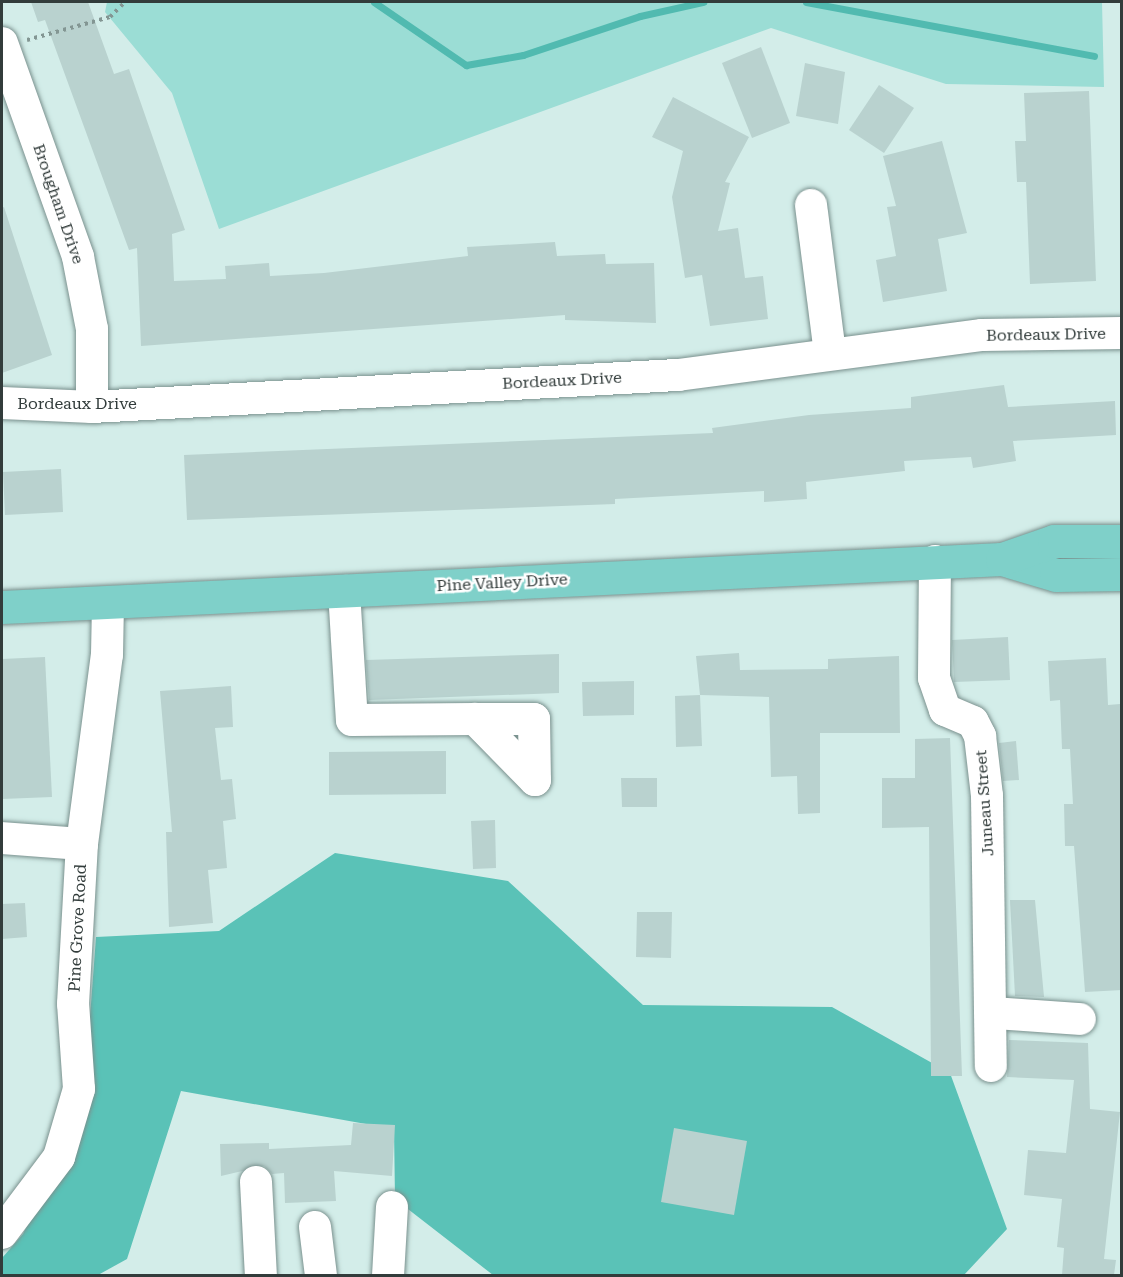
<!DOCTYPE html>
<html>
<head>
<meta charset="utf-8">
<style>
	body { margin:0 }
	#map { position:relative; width:1123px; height:1277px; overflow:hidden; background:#d3ede9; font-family:"Roboto Serif",serif }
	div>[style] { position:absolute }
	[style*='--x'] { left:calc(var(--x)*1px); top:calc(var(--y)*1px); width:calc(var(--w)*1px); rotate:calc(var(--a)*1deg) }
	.green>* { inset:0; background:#9bddd5 }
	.forest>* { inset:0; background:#5ac2b7 }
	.stream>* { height:7px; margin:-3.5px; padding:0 3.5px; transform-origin:3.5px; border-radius:3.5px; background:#51bab0 }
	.building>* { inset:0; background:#b9d2cf }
	.path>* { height:4px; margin-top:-2px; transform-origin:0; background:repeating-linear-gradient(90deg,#839693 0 3px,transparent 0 7.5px) }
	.roads { filter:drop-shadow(0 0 2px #7a918e) drop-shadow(0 0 2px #7a918e) }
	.minor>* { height:32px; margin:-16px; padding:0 16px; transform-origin:16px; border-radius:16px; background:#fff }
	.major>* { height:33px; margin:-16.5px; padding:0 16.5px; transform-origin:16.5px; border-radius:16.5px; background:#7fd0c9 }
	span { translate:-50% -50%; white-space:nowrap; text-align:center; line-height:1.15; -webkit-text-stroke:5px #fff; paint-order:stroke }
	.street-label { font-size:16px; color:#323c3b }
	.frame { position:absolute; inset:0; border:3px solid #323c3b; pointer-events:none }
</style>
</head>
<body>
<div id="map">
	<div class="green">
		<div style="clip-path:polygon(107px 2px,1102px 2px,1104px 87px,946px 84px,771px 28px,219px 229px,172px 93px,105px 12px)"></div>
	</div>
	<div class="forest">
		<div style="clip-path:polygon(335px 853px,508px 881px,643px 1005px,832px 1007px,950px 1073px,1007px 1229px,964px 1275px,493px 1275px,395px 1199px,394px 1129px,181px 1091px,127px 1259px,98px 1275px,2px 1276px,2px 1258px,23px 1234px,83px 1110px,96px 937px,219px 931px)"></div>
	</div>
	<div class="stream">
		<div style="--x:374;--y:2;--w:112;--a:34.4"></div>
		<div style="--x:466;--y:65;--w:58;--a:-10"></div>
		<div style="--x:523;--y:55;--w:123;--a:-18.4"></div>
		<div style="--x:640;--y:16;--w:65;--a:-12.5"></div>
		<div style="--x:806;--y:2;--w:293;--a:10.6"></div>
	</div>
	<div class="building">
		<div style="clip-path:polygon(31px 2px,88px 2px,114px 74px,129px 69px,185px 230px,172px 234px,174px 281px,226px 279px,225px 266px,269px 263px,270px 276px,324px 273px,468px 256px,467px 247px,555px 242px,557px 256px,605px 254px,606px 264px,654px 263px,656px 323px,565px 320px,565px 315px,141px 346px,137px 248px,129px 250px,45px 20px,38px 22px)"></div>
		<div style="clip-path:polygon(761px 47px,790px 123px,752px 138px,722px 63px)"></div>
		<div style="clip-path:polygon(805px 63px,845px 72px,838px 124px,796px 116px)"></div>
		<div style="clip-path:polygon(879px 85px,914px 108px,884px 153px,849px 130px)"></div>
		<div style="clip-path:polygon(1089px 91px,1096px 281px,1030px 284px,1026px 182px,1017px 182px,1015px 141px,1026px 141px,1024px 93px)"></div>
		<div style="clip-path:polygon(673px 97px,749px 137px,725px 182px,730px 183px,718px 231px,738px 228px,745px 278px,763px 276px,768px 319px,710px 326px,702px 275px,685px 278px,672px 197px,683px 151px,652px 137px)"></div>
		<div style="clip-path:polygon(942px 141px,967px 233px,938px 239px,947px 291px,883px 302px,876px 260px,896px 256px,887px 207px,896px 206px,883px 156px)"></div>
		<div style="clip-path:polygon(4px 207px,52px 355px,2px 373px,2px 208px)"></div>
		<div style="clip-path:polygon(1004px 385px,1008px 407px,1115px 401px,1116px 435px,1013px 441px,1016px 461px,973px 468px,971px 457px,904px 461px,905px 471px,806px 482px,807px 499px,764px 502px,764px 491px,615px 499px,615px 504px,187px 520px,184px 455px,713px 433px,712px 428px,809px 415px,911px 408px,911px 397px)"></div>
		<div style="clip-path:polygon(61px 469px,63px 512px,5px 515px,3px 472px)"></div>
		<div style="clip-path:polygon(1008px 637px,1010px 680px,954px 682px,952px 640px)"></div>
		<div style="clip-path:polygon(739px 653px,740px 670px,828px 669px,828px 659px,899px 656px,900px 733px,820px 733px,820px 813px,798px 814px,797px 776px,771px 777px,769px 697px,700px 695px,696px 656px)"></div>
		<div style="clip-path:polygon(559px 654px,559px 693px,369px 700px,366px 660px)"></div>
		<div style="clip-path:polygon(45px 657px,52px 797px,2px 799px,2px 659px)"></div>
		<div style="clip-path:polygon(1106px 658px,1108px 705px,1120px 704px,1122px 731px,1122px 990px,1085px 992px,1074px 846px,1065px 846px,1064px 804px,1073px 804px,1070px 749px,1062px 749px,1060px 700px,1050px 701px,1048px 661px)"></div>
		<div style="clip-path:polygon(634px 681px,634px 715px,583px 716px,582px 682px)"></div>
		<div style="clip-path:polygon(231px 686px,233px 727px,215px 728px,221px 780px,232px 779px,236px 819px,223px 821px,227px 868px,208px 870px,213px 923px,169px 927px,166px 832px,172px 832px,160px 691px)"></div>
		<div style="clip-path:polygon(700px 695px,702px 746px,676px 747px,675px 696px)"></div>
		<div style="clip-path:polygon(950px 738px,962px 1076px,931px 1076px,929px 827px,882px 828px,882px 778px,915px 778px,915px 739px)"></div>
		<div style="clip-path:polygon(1016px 741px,1019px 780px,1003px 781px,999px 743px)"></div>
		<div style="clip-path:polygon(446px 751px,446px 794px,329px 795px,329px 752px)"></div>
		<div style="clip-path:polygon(621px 778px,657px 778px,657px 807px,622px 807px)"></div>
		<div style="clip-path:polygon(495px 820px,496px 868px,473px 869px,471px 821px)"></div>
		<div style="clip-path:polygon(1010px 900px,1035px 900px,1044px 997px,1015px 996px)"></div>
		<div style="clip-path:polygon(25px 903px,27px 937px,2px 939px,2px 904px)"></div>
		<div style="clip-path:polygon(637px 912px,672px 912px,671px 958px,636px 957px)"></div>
		<div style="clip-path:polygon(1009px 1040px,1088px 1043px,1090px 1109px,1120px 1112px,1104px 1259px,1116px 1260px,1114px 1275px,1062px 1275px,1064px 1248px,1057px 1247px,1062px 1199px,1024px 1195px,1028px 1150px,1066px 1153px,1074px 1080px,1007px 1077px)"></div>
		<div style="clip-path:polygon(353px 1123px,395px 1125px,392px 1176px,334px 1171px,336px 1201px,285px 1203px,284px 1173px,272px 1174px,264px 1166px,221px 1176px,220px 1144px,269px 1143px,269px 1149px,351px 1145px)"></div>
		<div style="clip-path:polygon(674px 1128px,747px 1141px,734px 1215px,661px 1202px)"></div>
	</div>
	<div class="path">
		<div style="--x:27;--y:40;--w:86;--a:-15.5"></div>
		<div style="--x:110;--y:17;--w:21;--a:-45"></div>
	</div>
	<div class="roads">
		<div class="minor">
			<div style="--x:2;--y:43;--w:227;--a:70.4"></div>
			<div style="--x:78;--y:257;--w:73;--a:79"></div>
			<div style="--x:92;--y:329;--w:78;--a:90"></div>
			<div style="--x:811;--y:205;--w:150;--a:82.7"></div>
			<div style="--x:2;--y:403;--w:90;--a:2.5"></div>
			<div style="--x:92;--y:407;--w:587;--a:-3.13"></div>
			<div style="--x:678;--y:375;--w:307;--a:-7.5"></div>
			<div style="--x:982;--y:335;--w:140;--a:-0.8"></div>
			<div style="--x:935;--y:561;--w:117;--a:90.5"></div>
			<div style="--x:934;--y:678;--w:34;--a:71"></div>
			<div style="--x:945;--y:710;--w:30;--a:23"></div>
			<div style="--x:973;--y:722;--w:16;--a:63"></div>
			<div style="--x:980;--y:736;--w:60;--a:83.3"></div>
			<div style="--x:987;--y:796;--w:270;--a:89.2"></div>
			<div style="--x:344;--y:591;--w:129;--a:86.5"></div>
			<div style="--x:352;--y:720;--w:123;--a:-0.5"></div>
			<div style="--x:475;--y:719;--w:59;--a:0"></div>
			<div style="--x:534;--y:719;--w:61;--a:89.1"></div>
			<div style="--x:535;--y:780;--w:86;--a:-134.5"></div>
			<div style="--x:2;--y:838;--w:80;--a:4.3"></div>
			<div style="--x:994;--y:1013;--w:86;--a:4"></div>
			<div style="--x:256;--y:1182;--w:94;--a:87"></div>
			<div style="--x:315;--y:1227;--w:49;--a:83"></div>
			<div style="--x:2;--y:1233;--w:95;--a:-53.1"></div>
			<div style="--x:59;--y:1157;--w:71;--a:-73.6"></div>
			<div style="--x:79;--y:1089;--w:85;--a:-94"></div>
			<div style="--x:73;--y:1004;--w:160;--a:-86.8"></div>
			<div style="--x:82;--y:844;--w:191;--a:-82.5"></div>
			<div style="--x:107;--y:655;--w:52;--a:-88.9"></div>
			<div style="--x:388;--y:1276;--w:69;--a:-86.7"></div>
		</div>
		<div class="major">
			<div style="--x:1002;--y:559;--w:56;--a:16.5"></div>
			<div style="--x:1056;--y:575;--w:66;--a:-0.9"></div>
			<div style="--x:2;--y:607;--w:1001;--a:-2.75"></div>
			<div style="--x:1002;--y:559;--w:55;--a:-19.1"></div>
			<div style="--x:1054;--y:541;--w:68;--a:0"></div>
		</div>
	</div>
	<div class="street-label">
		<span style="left:58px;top:204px;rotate:71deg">Brougham Drive</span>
		<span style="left:1046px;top:335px;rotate:-1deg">Bordeaux Drive</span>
		<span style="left:562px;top:381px;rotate:-3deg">Bordeaux Drive</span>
		<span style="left:77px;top:404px">Bordeaux Drive</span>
		<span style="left:502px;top:583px;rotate:-3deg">Pine Valley Drive</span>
		<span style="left:985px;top:803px;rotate:-94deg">Juneau Street</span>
		<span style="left:78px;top:928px;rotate:-87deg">Pine Grove Road</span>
	</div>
	<div class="frame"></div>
</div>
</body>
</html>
